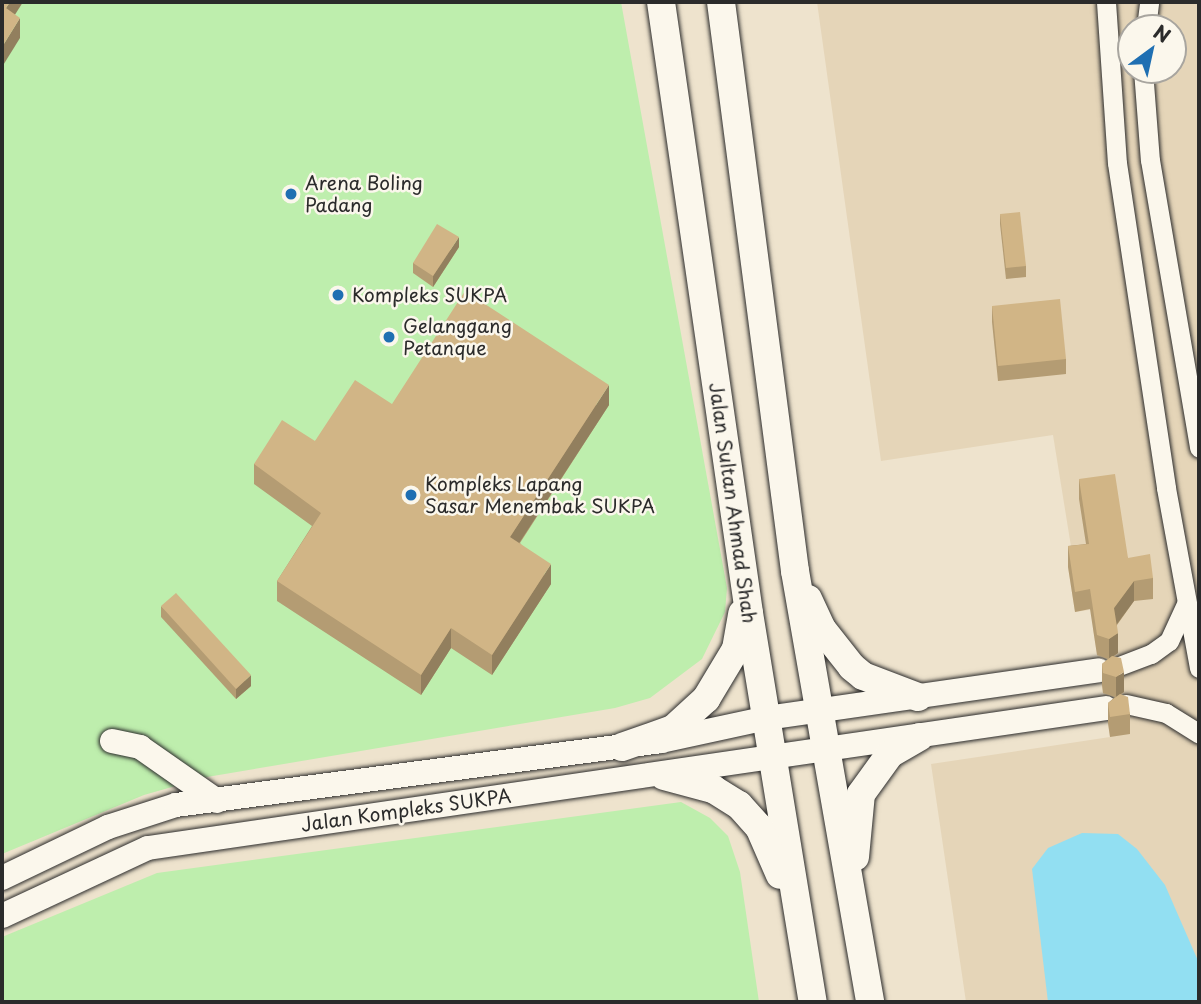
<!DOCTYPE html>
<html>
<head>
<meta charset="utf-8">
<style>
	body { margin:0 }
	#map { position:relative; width:1201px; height:1004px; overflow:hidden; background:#eee3cd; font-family:"Playpen Sans",sans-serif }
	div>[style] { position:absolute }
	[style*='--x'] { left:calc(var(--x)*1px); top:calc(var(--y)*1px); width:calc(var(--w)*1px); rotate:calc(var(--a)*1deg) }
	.built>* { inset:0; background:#e5d5b8 }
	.green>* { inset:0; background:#beeead }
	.water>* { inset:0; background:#92dff2 }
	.roads { filter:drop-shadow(0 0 2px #2b2b2b) drop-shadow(0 0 2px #2b2b2b) }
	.minor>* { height:19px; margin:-9.5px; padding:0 9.5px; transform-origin:9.5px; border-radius:9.5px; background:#fbf7ec }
	.tertiary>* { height:24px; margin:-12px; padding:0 12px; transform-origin:12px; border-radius:12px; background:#fbf7ec }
	.secondary>* { height:28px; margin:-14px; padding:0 14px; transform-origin:14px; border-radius:14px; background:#fbf7ec }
	.wall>* { inset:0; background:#b49c73 }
	.shaded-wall>* { inset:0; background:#927f5e }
	.building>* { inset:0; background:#d1b586 }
	.dots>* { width:19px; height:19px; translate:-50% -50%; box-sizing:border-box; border:4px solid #fbf7ec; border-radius:50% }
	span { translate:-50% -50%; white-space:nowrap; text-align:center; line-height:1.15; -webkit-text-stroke:5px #fbf7ec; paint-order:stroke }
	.poi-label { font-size:19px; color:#2b2b2b }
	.left { translate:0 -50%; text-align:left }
	.street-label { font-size:19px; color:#2b2b2b }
	.frame { position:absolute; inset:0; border:4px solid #2b2b2b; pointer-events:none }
	.north { position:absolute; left:1117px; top:14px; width:70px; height:70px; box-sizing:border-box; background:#fbf7ec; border:2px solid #a8a59f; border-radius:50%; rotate:33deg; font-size:19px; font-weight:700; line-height:28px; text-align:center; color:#2b2b2b }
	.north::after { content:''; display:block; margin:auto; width:24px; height:32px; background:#1f6fb2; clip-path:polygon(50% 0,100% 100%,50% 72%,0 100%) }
</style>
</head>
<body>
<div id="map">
	<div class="built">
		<div style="clip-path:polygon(evenodd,817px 2px,1199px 2px,1199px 1002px,966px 1002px,931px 764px,1110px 737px,1093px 629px,1098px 629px,1096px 609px,1075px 612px,1068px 567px,1074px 565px,1053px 435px,881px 461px,817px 2px,1131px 28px,1173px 28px,1173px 70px,1131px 70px,1131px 28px)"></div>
	</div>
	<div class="green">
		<div style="clip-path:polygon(2px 2px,621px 2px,727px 588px,725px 612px,702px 659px,650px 698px,615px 708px,207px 777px,144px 795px,2px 854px)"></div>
		<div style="clip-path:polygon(681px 802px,710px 818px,728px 836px,740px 872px,759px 1002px,2px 1002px,2px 937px,157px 873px)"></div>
	</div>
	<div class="water">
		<div style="clip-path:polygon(1082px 833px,1118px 834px,1137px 849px,1165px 885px,1199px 963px,1199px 1002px,1048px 1002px,1032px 869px,1048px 848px)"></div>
	</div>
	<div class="roads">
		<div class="minor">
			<div style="--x:1106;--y:2;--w:161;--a:86.1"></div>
			<div style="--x:1117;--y:163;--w:329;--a:81.4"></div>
			<div style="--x:1166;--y:488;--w:183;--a:79.6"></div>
			<div style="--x:1146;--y:28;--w:26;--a:-83"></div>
			<div style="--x:1143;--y:70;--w:90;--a:85.6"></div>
			<div style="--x:1150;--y:160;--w:292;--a:80.3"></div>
			<div style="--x:1119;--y:666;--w:34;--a:-21"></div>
			<div style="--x:1151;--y:654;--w:22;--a:-36"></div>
			<div style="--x:1169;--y:641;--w:41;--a:-65.3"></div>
			<div style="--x:1126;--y:704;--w:41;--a:12.7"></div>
			<div style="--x:1166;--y:713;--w:39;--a:32"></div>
		</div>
		<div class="tertiary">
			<div style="--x:112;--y:741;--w:29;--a:12"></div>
			<div style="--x:140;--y:747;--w:94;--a:35"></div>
			<div style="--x:2;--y:878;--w:118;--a:-25.7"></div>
			<div style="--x:108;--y:827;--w:71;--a:-17.9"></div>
			<div style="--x:176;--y:805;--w:489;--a:-7.5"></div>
			<div style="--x:661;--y:741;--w:108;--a:-12.2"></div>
			<div style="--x:767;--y:718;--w:335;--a:-8.2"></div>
			<div style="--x:2;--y:916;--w:161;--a:-25"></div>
			<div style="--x:148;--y:848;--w:968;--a:-8.31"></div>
		</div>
		<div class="secondary">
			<div style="--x:661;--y:2;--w:617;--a:81.8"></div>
			<div style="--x:749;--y:613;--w:394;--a:80.7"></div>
			<div style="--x:721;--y:2;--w:574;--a:82.59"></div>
			<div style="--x:795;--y:571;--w:437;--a:80.1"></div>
			<div style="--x:808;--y:599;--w:33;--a:65"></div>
			<div style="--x:822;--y:629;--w:48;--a:51.7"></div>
			<div style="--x:852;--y:667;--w:14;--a:39"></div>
			<div style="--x:863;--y:676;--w:59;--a:20.9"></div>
			<div style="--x:622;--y:747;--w:54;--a:-19.4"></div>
			<div style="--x:673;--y:729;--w:45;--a:-42.3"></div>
			<div style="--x:706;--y:699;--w:58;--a:-59"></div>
			<div style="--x:736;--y:649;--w:36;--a:-80"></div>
			<div style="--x:664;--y:776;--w:51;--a:14.9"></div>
			<div style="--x:713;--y:789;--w:31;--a:32"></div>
			<div style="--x:739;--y:805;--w:30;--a:48"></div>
			<div style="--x:759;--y:827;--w:52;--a:66.4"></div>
			<div style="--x:855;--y:857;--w:63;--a:-84.6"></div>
			<div style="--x:861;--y:794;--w:49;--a:-54.1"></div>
			<div style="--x:890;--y:754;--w:34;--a:-30"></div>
		</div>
	</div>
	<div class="wall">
		<div style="clip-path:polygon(1000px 214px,1026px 266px,1026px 277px,1006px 279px,1000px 224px)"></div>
		<div style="clip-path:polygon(459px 247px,433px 287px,413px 273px,413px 263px)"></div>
		<div style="clip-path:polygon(992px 306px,1066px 359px,1066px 374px,998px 381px,992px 322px)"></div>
		<div style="clip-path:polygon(392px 404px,609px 405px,520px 543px,551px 584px,492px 675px,451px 648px,421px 695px,277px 601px,277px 581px,312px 526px,254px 484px,254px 464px,315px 441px)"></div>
		<div style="clip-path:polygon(1079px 479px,1128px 558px,1153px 578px,1153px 599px,1134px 601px,1117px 625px,1118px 653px,1114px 656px,1124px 692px,1121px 694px,1130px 714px,1130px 734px,1110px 737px,1108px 723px,1108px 703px,1115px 697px,1103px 693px,1102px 685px,1102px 664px,1108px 659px,1097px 655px,1090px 609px,1075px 612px,1068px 567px,1068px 546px,1086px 544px,1079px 499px)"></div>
		<div style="clip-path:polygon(161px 606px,251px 686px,236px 699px,161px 617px)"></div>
	</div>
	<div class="shaded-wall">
		<div style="clip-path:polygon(10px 2px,23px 2px,6px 29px,6px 8px)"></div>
		<div style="clip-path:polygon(20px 18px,20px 38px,2px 67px,2px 47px)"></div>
		<div style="clip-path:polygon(459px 237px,459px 247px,433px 287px,433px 276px)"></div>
		<div style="clip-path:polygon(609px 385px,609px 405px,510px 557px,510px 537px)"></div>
		<div style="clip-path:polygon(551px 564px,551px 584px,492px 675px,492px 655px)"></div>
		<div style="clip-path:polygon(1134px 581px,1134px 601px,1114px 628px,1114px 608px)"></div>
		<div style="clip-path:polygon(451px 628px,451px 648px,421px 695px,421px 675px)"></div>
		<div style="clip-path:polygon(1118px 633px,1118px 653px,1109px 659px,1109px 639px)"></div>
		<div style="clip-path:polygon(1124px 672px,1124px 692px,1116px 697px,1116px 677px)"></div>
		<div style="clip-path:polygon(251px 675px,251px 686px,236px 699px,236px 689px)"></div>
	</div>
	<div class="building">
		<div style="clip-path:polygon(2px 2px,10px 2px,6px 8px,20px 18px,2px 47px)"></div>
		<div style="clip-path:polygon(1020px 212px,1026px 266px,1006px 268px,1000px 214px)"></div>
		<div style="clip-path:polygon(437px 224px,459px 237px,433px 276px,413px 263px)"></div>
		<div style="clip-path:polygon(465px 291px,609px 385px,510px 537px,551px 564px,492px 655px,451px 628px,421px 675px,277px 581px,321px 513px,254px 464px,282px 420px,315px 441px,355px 380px,392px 404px)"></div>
		<div style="clip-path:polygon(1060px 299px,1066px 359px,998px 366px,992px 306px)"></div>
		<div style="clip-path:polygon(1115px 474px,1128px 558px,1150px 554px,1153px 578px,1134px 581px,1114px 608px,1118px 633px,1109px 639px,1097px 635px,1090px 589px,1075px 592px,1068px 546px,1089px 544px,1079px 479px)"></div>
		<div style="clip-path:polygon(176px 593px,251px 675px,236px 689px,161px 606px)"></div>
		<div style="clip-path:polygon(1112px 656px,1121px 658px,1124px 672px,1116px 677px,1103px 673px,1102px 664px)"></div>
		<div style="clip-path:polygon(1120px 694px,1128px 697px,1130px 714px,1110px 717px,1108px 703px)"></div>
	</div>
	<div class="dots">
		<div style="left:291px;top:194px;background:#1f6fb2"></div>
		<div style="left:338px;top:295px;background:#1f6fb2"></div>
		<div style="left:389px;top:337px;background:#1f6fb2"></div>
		<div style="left:411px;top:495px;background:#1f6fb2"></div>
	</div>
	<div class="poi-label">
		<span class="left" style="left:305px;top:194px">Arena Boling<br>Padang</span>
		<span class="left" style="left:352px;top:295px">Kompleks SUKPA</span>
		<span class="left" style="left:403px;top:337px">Gelanggang<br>Petanque</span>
		<span class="left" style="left:425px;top:495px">Kompleks Lapang<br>Sasar Menembak SUKPA</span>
	</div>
	<div class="street-label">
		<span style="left:733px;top:503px;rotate:82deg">Jalan Sultan Ahmad Shah</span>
		<span style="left:406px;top:810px;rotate:-8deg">Jalan Kompleks SUKPA</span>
	</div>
	<div class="frame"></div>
	<div class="north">N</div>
</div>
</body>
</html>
